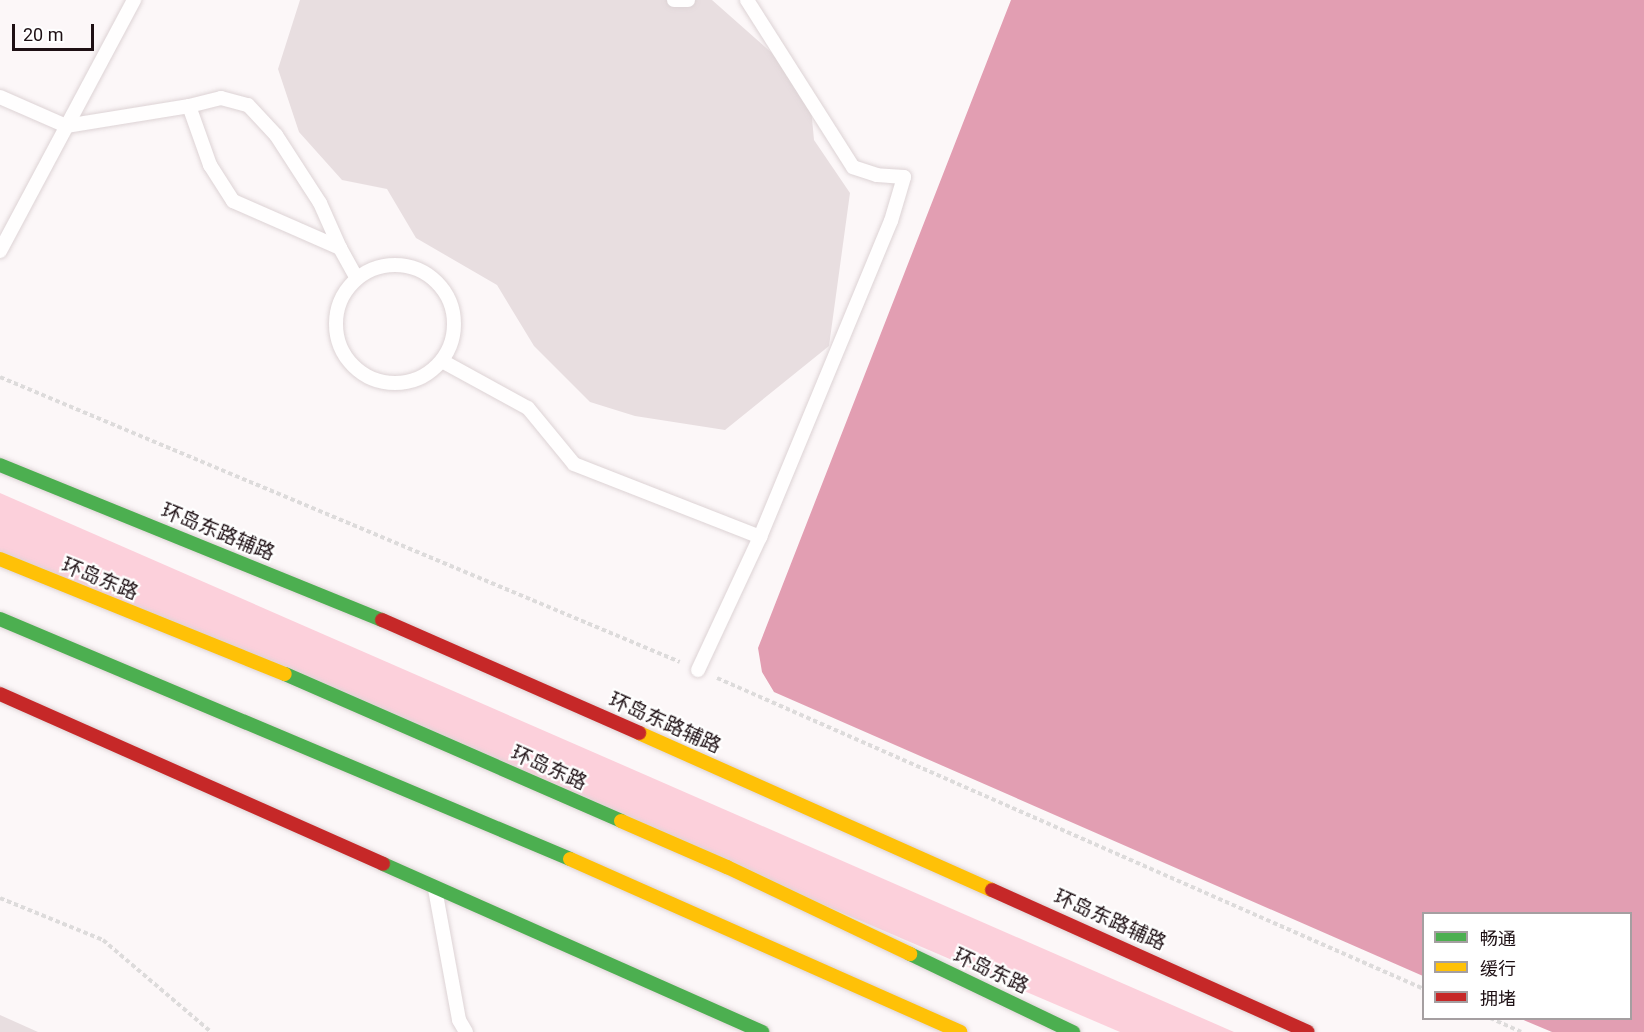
<!DOCTYPE html>
<html>
<head>
<meta charset="utf-8">
<style>
	body { margin:0 }
	#map { position:relative; width:1644px; height:1032px; overflow:hidden; background:#fcf7f8; font-family:Roboto,"Noto Sans SC",sans-serif }
	div>[style] { position:absolute }
	[style*='--x'] { left:calc(var(--x)*1px); top:calc(var(--y)*1px); width:calc(var(--w)*1px); rotate:calc(var(--a)*1deg) }
	.green>* { inset:0; background:#fcd0db }
	.water>* { inset:0; background:#e29eb2 }
	.building>* { inset:0; background:#e8dee0 }
	.path>* { height:4px; margin-top:-2px; transform-origin:0; background:repeating-linear-gradient(90deg,#dddbdb 0 4.5px,transparent 0 7.5px) }
	.roads { filter:drop-shadow(0 0 2px #ddd3d5) drop-shadow(0 0 2px #ddd3d5) }
	.lane>* { height:14px; margin:-7px; padding:0 7px; transform-origin:7px; border-radius:7px; background:#fffefe }
	.lane>.ring { margin:-7px; padding:0; box-sizing:content-box; background:none; border:14px solid #fffefe; border-radius:50% }
	.fast>* { height:14px; margin:-7px; padding:0 7px; transform-origin:7px; border-radius:7px; background:#4caf50 }
	.slow>* { height:14px; margin:-7px; padding:0 7px; transform-origin:7px; border-radius:7px; background:#ffc107 }
	.jam>* { height:14px; margin:-7px; padding:0 7px; transform-origin:7px; border-radius:7px; background:#c62828 }
	span { translate:-50% -50%; white-space:nowrap; text-align:center; line-height:1.15; -webkit-text-stroke:4.5px #fff; paint-order:stroke }
	.street-label { font-size:20px; color:#1e1014 }
	.legend { position:absolute; left:1422px; top:912px; width:210px; height:108px; box-sizing:border-box; background:#fff; border:2px solid #a59fa1; margin:0; padding:8px 10px; list-style:none; font-size:18px; color:#1e1014 }
	.legend li { display:flex; align-items:center; gap:12px; height:30px }
	.legend b { width:30px; border:2px solid #a59fa1 }
	.scale { position:absolute; left:12px; top:24px; width:82px; height:27px; box-sizing:border-box; border:3px solid #1e1014; border-top:0; padding-left:8px; font-size:18px; line-height:21px; white-space:nowrap; color:#1e1014; -webkit-text-stroke:4px #fff; paint-order:stroke }
</style>
</head>
<body>
<div id="map">
	<div class="green">
		<div style="clip-path:polygon(0 493px,1234px 1032px,1120px 1032px,0 552px)"></div>
	</div>
	<div class="water">
		<div style="clip-path:polygon(1011px 0,1644px 0,1644px 1032px,1552px 1032px,1521px 1019px,1630px 1018px,1630px 914px,1424px 914px,1423px 976px,774px 692px,762px 672px,758px 648px)"></div>
	</div>
	<div class="building">
		<div style="clip-path:polygon(300px 0,712px 0,809px 86px,814px 140px,850px 193px,829px 346px,725px 430px,635px 416px,590px 402px,534px 346px,497px 285px,416px 238px,387px 189px,342px 180px,299px 132px,278px 69px)"></div>
		<div style="clip-path:polygon(0 1015px,38px 1032px,0 1032px)"></div>
	</div>
	<div class="path">
		<div style="--x:0;--y:377;--w:737;--a:22.74"></div>
		<div style="--x:717;--y:678;--w:772;--a:23.74"></div>
		<div style="--x:0;--y:898;--w:111;--a:22.2"></div>
		<div style="--x:103;--y:940;--w:142;--a:40.4"></div>
		<div style="--x:1490;--y:1018;--w:34;--a:24"></div>
	</div>
	<div class="roads">
		<div class="lane">
			<div style="--x:674;--y:0;--w:14;--a:0"></div>
			<div style="--x:0;--y:97;--w:72;--a:23.7"></div>
			<div style="--x:66;--y:126;--w:125;--a:-9.2"></div>
			<div style="--x:189;--y:106;--w:33;--a:-14"></div>
			<div style="--x:221;--y:98;--w:28;--a:15"></div>
			<div style="--x:248;--y:105;--w:41;--a:47"></div>
			<div style="--x:276;--y:135;--w:81;--a:57.1"></div>
			<div style="--x:320;--y:203;--w:49;--a:66"></div>
			<div style="--x:189;--y:106;--w:63;--a:70.4"></div>
			<div style="--x:210;--y:165;--w:43;--a:57.4"></div>
			<div style="--x:233;--y:201;--w:117;--a:23.7"></div>
			<div style="--x:340;--y:248;--w:35;--a:61"></div>
			<div style="--x:0;--y:251;--w:285;--a:-61.9"></div>
			<div class="ring" style="left:336px;top:265px;width:104px;height:104px"></div>
			<div style="--x:442;--y:361;--w:98;--a:28.7"></div>
			<div style="--x:528;--y:408;--w:72;--a:50.6"></div>
			<div style="--x:574;--y:464;--w:200;--a:21.4"></div>
			<div style="--x:698;--y:670;--w:147;--a:-65"></div>
			<div style="--x:760;--y:537;--w:342;--a:-67.5"></div>
			<div style="--x:891;--y:221;--w:46;--a:-73.5"></div>
			<div style="--x:904;--y:177;--w:27;--a:-176"></div>
			<div style="--x:877;--y:175;--w:25;--a:-162"></div>
			<div style="--x:853;--y:167;--w:198;--a:-122.4"></div>
			<div style="--x:435;--y:889;--w:133;--a:79.6"></div>
			<div style="--x:459;--y:1020;--w:14;--a:60"></div>
		</div>
		<div class="fast">
			<div style="--x:0;--y:465;--w:412;--a:22.1"></div>
			<div style="--x:0;--y:619;--w:618;--a:22.83"></div>
			<div style="--x:285;--y:674;--w:367;--a:23.6"></div>
			<div style="--x:383;--y:864;--w:415;--a:23.9"></div>
			<div style="--x:910;--y:954;--w:181;--a:25.6"></div>
		</div>
		<div class="slow">
			<div style="--x:0;--y:559;--w:307;--a:22"></div>
			<div style="--x:639;--y:733;--w:386;--a:24"></div>
			<div style="--x:621;--y:821;--w:116;--a:23.5"></div>
			<div style="--x:727;--y:867;--w:203;--a:25.4"></div>
			<div style="--x:570;--y:859;--w:427;--a:23.9"></div>
		</div>
		<div class="jam">
			<div style="--x:382;--y:620;--w:281;--a:23.7"></div>
			<div style="--x:0;--y:694;--w:419;--a:23.9"></div>
			<div style="--x:992;--y:890;--w:346;--a:24.2"></div>
		</div>
	</div>
	<div class="street-label">
		<span style="left:218px;top:532px;rotate:22deg">环岛东路辅路</span>
		<span style="left:100px;top:579px;rotate:22deg">环岛东路</span>
		<span style="left:665px;top:723px;rotate:24deg">环岛东路辅路</span>
		<span style="left:549px;top:768px;rotate:24deg">环岛东路</span>
		<span style="left:1110px;top:920px;rotate:24deg">环岛东路辅路</span>
		<span style="left:991px;top:971px;rotate:25deg">环岛东路</span>
	</div>
	<ul class="legend">
	<li><b style="height:8px;background:#4caf50"></b>畅通</li>
	<li><b style="height:8px;background:#ffc107"></b>缓行</li>
	<li><b style="height:8px;background:#c62828"></b>拥堵</li>
	</ul>
	<div class="scale">20 m</div>
</div>
</body>
</html>
